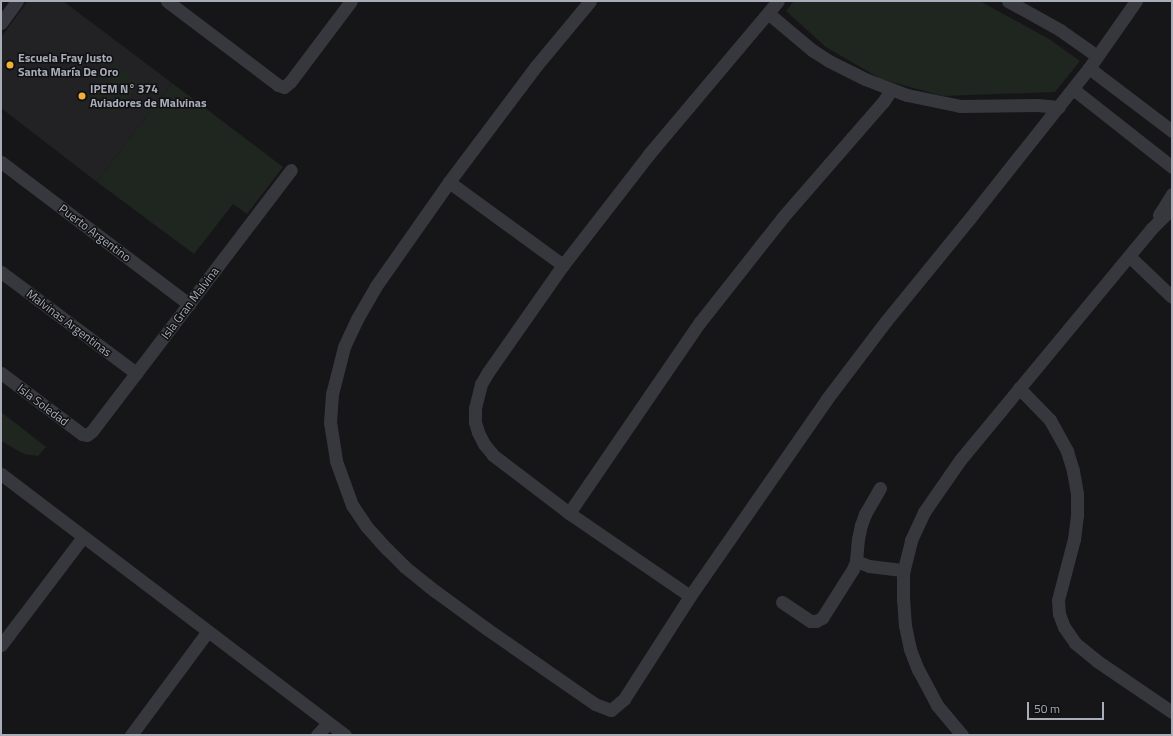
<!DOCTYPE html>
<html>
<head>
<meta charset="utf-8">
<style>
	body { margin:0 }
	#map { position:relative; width:1173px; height:736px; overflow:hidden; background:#161618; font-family:"Titillium Web",sans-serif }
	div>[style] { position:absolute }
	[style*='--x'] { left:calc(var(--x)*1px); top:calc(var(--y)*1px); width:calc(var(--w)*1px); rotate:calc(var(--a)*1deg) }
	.built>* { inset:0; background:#222225 }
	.green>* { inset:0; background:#1e261f }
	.minor>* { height:13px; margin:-6.5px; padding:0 6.5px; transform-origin:6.5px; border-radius:6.5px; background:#37383d }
	.dots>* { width:11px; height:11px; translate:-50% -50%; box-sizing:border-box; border:2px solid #111113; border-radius:50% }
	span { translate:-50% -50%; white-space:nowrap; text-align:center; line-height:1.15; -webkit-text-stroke:3px #111113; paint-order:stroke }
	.poi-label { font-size:12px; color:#a8adb8; font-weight:700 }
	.left { translate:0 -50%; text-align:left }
	.street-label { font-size:12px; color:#a8adb8 }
	.frame { position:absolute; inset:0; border:2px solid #a8adb8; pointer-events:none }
	.scale { position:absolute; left:1027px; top:702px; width:77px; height:18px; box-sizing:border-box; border:2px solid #a8adb8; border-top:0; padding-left:5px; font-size:12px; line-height:14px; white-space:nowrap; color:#a8adb8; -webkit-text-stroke:3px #111113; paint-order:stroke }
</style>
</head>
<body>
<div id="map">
	<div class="built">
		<div style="clip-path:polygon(28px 1px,63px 1px,172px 83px,97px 182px,1px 108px,1px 37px)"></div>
	</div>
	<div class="green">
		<div style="clip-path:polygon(794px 1px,980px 1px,1049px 39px,1080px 61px,1055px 92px,943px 96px,881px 79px,826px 47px,786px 11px)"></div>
		<div style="clip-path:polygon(114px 63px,140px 83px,113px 117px,87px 98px)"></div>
		<div style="clip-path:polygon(172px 83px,283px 167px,247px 214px,233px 204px,194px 254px,97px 182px)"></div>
		<div style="clip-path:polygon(1px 412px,18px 425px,46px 447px,38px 456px,24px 454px,1px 441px)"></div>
	</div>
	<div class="minor">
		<div style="--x:167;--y:1;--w:139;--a:37.1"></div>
		<div style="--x:278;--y:85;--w:6;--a:18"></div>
		<div style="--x:284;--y:87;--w:8;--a:-40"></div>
		<div style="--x:290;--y:82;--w:101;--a:-53"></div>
		<div style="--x:590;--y:1;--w:85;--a:129.7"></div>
		<div style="--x:536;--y:66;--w:145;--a:126.9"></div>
		<div style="--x:449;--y:182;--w:127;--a:125.1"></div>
		<div style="--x:376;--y:286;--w:38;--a:120"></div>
		<div style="--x:357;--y:319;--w:31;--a:115"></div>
		<div style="--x:344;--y:347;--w:49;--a:104.3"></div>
		<div style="--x:332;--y:394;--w:28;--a:94"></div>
		<div style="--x:330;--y:422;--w:39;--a:81"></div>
		<div style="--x:336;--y:461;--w:47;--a:70"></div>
		<div style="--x:352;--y:505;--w:25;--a:56"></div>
		<div style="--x:366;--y:526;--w:31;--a:48"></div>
		<div style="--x:387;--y:549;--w:25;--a:45"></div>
		<div style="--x:405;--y:567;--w:38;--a:39"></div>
		<div style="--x:435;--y:591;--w:64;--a:36.2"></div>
		<div style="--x:487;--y:629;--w:131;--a:34.8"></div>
		<div style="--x:595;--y:704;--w:17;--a:21"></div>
		<div style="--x:611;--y:710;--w:17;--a:-40"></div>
		<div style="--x:624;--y:699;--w:122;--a:-57.3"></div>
		<div style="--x:690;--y:596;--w:239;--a:-55.2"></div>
		<div style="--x:826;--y:400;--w:99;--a:-52.8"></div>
		<div style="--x:886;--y:321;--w:133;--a:-50.8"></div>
		<div style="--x:970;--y:218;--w:191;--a:-51.6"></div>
		<div style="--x:1089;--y:68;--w:82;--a:-55"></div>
		<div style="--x:1008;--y:1;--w:60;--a:29.1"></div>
		<div style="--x:1060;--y:30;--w:45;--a:35.1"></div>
		<div style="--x:769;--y:14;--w:56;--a:39.9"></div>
		<div style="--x:812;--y:50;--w:20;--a:33"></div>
		<div style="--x:829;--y:61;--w:40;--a:26.6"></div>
		<div style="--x:865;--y:79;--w:45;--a:20.9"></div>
		<div style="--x:907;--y:95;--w:54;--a:11.7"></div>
		<div style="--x:960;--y:106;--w:77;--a:-0.7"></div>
		<div style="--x:1037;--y:105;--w:22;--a:5"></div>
		<div style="--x:1;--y:23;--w:27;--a:-54"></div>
		<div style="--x:1089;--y:68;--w:104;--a:37.2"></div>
		<div style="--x:1073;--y:89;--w:126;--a:38.2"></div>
		<div style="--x:1;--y:162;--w:236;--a:37.1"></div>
		<div style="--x:449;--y:182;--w:141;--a:36.1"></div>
		<div style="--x:1159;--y:215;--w:25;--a:-58"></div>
		<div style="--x:1129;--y:256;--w:59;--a:43.6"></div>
		<div style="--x:1;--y:272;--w:169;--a:36.8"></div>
		<div style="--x:1;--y:373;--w:101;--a:37"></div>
		<div style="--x:82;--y:434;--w:5;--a:11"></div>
		<div style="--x:87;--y:435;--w:6;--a:-39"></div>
		<div style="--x:92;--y:431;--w:328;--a:-52.7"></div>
		<div style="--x:1019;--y:388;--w:45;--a:45.9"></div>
		<div style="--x:1050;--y:420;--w:35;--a:61"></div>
		<div style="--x:1067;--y:451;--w:21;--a:73"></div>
		<div style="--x:1073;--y:471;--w:22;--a:80"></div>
		<div style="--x:1077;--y:493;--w:22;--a:90"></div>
		<div style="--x:1077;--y:515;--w:24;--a:97"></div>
		<div style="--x:1074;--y:539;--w:63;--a:104.7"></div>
		<div style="--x:1058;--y:600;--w:14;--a:86"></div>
		<div style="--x:1059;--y:614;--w:14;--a:69"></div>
		<div style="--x:1064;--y:627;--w:19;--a:55"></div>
		<div style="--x:1075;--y:643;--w:28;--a:39"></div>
		<div style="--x:1097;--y:661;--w:91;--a:34.2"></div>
		<div style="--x:1;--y:474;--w:432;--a:37.2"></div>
		<div style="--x:569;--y:513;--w:232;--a:-55.6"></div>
		<div style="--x:700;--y:322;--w:132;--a:-51.7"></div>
		<div style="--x:782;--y:218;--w:154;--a:-49"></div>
		<div style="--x:883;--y:102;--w:14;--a:-56"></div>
		<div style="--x:856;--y:561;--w:14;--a:21"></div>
		<div style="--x:869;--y:566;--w:35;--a:7"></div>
		<div style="--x:690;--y:596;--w:147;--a:-145.6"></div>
		<div style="--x:569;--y:513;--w:96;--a:-142.7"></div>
		<div style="--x:493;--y:455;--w:14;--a:-129"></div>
		<div style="--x:484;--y:444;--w:13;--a:-117"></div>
		<div style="--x:478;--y:432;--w:10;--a:-107"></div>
		<div style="--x:475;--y:422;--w:14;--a:-90"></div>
		<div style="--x:475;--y:408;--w:25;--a:-76"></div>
		<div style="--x:481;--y:384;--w:14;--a:-60"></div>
		<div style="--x:488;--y:372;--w:131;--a:-55"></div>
		<div style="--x:563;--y:265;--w:140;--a:-52.2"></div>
		<div style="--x:649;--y:154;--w:200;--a:-49.9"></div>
		<div style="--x:782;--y:602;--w:34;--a:34"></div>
		<div style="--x:810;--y:621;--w:6;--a:0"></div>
		<div style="--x:816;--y:621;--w:7;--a:-27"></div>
		<div style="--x:822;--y:618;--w:58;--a:-57.7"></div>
		<div style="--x:853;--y:569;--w:9;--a:-69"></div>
		<div style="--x:856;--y:561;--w:22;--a:-85"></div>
		<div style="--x:858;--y:539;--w:14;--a:-78"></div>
		<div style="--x:861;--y:525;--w:12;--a:-70"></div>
		<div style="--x:865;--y:514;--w:30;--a:-60"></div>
		<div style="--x:1;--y:645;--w:136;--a:-52.8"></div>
		<div style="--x:131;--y:735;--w:129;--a:-53.5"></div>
		<div style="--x:317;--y:735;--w:16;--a:-47"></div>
		<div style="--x:962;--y:735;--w:39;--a:-130"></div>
		<div style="--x:937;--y:705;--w:40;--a:-118"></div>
		<div style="--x:918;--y:670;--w:22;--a:-111"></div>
		<div style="--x:910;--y:649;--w:24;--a:-102"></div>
		<div style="--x:905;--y:626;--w:26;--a:-94"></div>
		<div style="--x:903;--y:600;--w:27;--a:-90"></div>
		<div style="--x:903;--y:573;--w:34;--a:-76"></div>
		<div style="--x:911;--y:540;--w:31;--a:-65"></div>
		<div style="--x:924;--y:512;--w:63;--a:-55.3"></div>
		<div style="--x:960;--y:460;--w:300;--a:-50.4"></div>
		<div style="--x:1151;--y:229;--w:30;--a:-45"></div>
	</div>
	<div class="dots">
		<div style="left:10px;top:65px;background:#f2b134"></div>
		<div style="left:82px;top:96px;background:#f2b134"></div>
	</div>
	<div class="poi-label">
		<span class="left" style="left:18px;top:65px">Escuela Fray Justo<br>Santa María De Oro</span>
		<span class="left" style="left:90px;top:96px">IPEM N° 374<br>Aviadores de Malvinas</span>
	</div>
	<div class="street-label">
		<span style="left:95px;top:233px;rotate:37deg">Puerto Argentino</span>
		<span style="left:190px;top:303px;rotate:-53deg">Isla Gran Malvina</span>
		<span style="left:69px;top:323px;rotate:37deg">Malvinas Argentinas</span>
		<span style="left:43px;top:405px;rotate:37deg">Isla Soledad</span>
	</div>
	<div class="frame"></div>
	<div class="scale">50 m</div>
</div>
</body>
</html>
